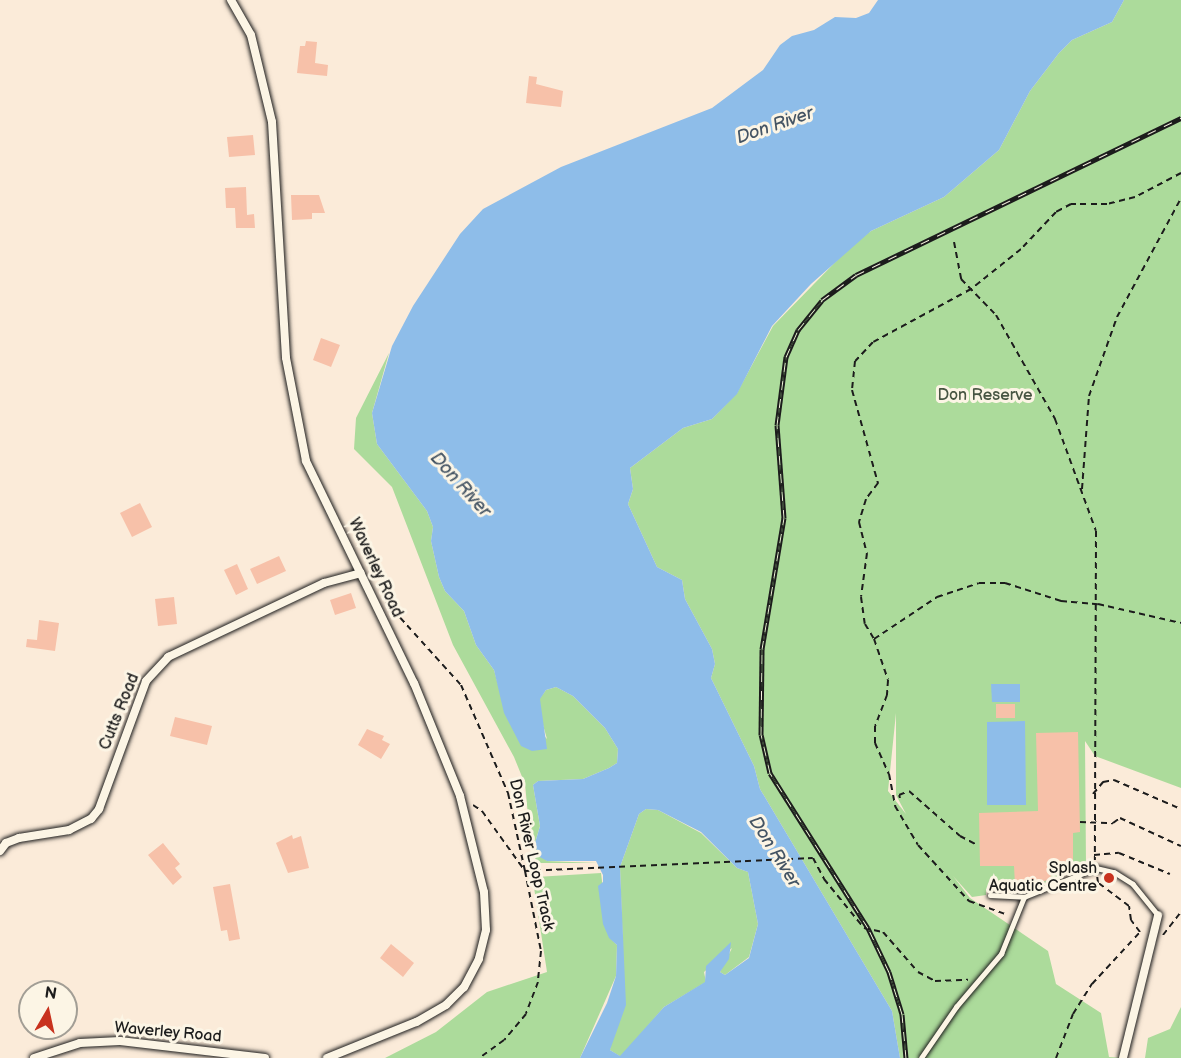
<!DOCTYPE html>
<html>
<head>
<meta charset="utf-8">
<style>
	body { margin:0 }
	#map { position:relative; width:1181px; height:1058px; overflow:hidden; background:#fbebd9; font-family:"Balsamiq Sans",sans-serif }
	div>[style] { position:absolute }
	[style*='--x'] { left:calc(var(--x)*1px); top:calc(var(--y)*1px); width:calc(var(--w)*1px); rotate:calc(var(--a)*1deg) }
	.green>* { inset:0; background:#acdb9b }
	.water>* { inset:0; background:#8ebde9 }
	.building>* { inset:0; background:#f7c1a9 }
	.path>* { height:2px; margin-top:-1px; transform-origin:0; background:repeating-linear-gradient(90deg,#1c1c1c 0 6px,transparent 0 10.5px) }
	.roads { filter:drop-shadow(0 0 2px #1c1c1c) drop-shadow(0 0 2px #1c1c1c) }
	.lane>* { height:4.5px; margin:-2.25px; padding:0 2.25px; transform-origin:2.25px; border-radius:2.25px; background:#fcf5e5 }
	.street>* { height:8px; margin:-4px; padding:0 4px; transform-origin:4px; border-radius:4px; background:#fcf5e5 }
	.rail>* { height:5px; margin-top:-2.5px; transform-origin:0; background:repeating-linear-gradient(90deg,#fcf5e5 0 9px,#1c1c1c 0 18px); box-sizing:border-box; border-block:2px solid #1c1c1c }
	.dots>* { width:16px; height:16px; translate:-50% -50%; box-sizing:border-box; border:3px solid #fcf5e5; border-radius:50% }
	span { translate:-50% -50%; white-space:nowrap; text-align:center; line-height:1.15; -webkit-text-stroke:6px #fcf5e5; paint-order:stroke }
	.park-label { font-size:16px; color:#475542 }
	.street-label { font-size:16px; color:#1c1c1c }
	.poi-label { font-size:16px; color:#1c1c1c }
	.right { translate:-100% -50%; text-align:right }
	.water-label { font-size:18px; color:#445464; font-style:italic }
	.north { position:absolute; left:18px; top:980px; width:60px; height:60px; box-sizing:border-box; background:#fcf5e5; border:2px solid #a29e95; border-radius:50%; rotate:9deg; font-size:16px; font-weight:700; line-height:24px; text-align:center; color:#1c1c1c }
	.north::after { content:''; display:block; margin:auto; width:21px; height:27px; background:#c8321e; clip-path:polygon(50% 0,100% 100%,50% 72%,0 100%) }
</style>
</head>
<body>
<div id="map">
	<div class="green">
		<div style="clip-path:polygon(evenodd,1124px 0,1181px 0,1181px 788px,1095px 756px,1085px 741px,1086px 865px,1036px 887px,986px 889px,986px 895px,972px 897px,953px 876px,970px 898px,1048px 951px,1056px 984px,1101px 1013px,1109px 1057px,1123px 1058px,900px 1058px,892px 1011px,760px 789px,754px 766px,711px 678px,715px 664px,712px 649px,685px 599px,682px 580px,657px 567px,628px 504px,633px 489px,630px 468px,683px 428px,712px 419px,737px 393px,773px 326px,852px 245px,871px 231px,944px 197px,999px 150px,1030px 91px,1059px 53px,1072px 40px,1112px 22px,1124px 0,896px 713px,896px 795px,906px 814px,888px 791px,896px 713px)"></div>
		<div style="clip-path:polygon(389px 353px,372px 413px,377px 444px,427px 511px,433px 527px,431px 541px,439px 577px,445px 591px,464px 611px,476px 645px,494px 670px,499px 688px,547px 739px,539px 711px,540px 698px,546px 690px,556px 687px,573px 696px,605px 728px,618px 749px,617px 763px,609px 768px,583px 779px,538px 781px,533px 785px,540px 826px,535px 843px,547px 861px,597px 863px,537px 863px,531px 847px,525px 784px,514px 757px,453px 645px,392px 487px,354px 449px,356px 418px)"></div>
		<div style="clip-path:polygon(646px 809px,658px 810px,701px 833px,737px 868px,748px 872px,758px 924px,749px 957px,725px 975px,720px 972px,732px 948px,704px 972px,706px 982px,664px 1007px,621px 1057px,610px 1050px,623px 950px,620px 867px,639px 814px)"></div>
		<div style="clip-path:polygon(601px 873px,609px 937px,617px 945px,616px 976px,580px 1058px,385px 1058px,436px 1032px,487px 992px,547px 972px,533px 881px,536px 877px)"></div>
		<div style="clip-path:polygon(1181px 1007px,1181px 1058px,1145px 1058px,1148px 1038px,1170px 1029px)"></div>
	</div>
	<div class="water">
		<div style="clip-path:polygon(evenodd,878px 0,1124px 0,1112px 22px,1072px 40px,1059px 53px,1030px 91px,999px 150px,944px 197px,871px 231px,811px 284px,772px 326px,737px 394px,712px 419px,683px 428px,630px 468px,633px 489px,628px 504px,657px 567px,682px 580px,685px 599px,712px 649px,715px 664px,711px 678px,754px 766px,760px 789px,892px 1011px,900px 1058px,580px 1058px,607px 1003px,616px 976px,617px 945px,609px 938px,603px 924px,598px 886px,603px 882px,603px 875px,596px 861px,547px 861px,538px 856px,535px 843px,540px 826px,533px 785px,538px 781px,583px 779px,609px 768px,617px 763px,618px 749px,605px 728px,573px 696px,556px 687px,546px 690px,540px 699px,547px 749px,532px 751px,521px 746px,504px 713px,494px 670px,476px 645px,464px 611px,445px 591px,439px 577px,431px 541px,433px 527px,427px 511px,377px 444px,372px 413px,392px 346px,413px 306px,460px 234px,483px 209px,561px 167px,712px 108px,763px 70px,780px 45px,792px 36px,814px 30px,835px 17px,856px 18px,869px 13px,878px 0,646px 809px,658px 810px,701px 832px,737px 868px,748px 872px,758px 924px,749px 958px,725px 975px,720px 972px,729px 959px,731px 942px,706px 966px,705px 982px,664px 1007px,620px 1056px,610px 1050px,626px 1005px,620px 867px,639px 814px,646px 809px)"></div>
		<div style="clip-path:polygon(991px 684px,1020px 684px,1020px 702px,992px 702px)"></div>
		<div style="clip-path:polygon(1025px 721px,1026px 805px,987px 805px,987px 722px)"></div>
	</div>
	<div class="building">
		<div style="clip-path:polygon(306px 41px,317px 42px,315px 63px,328px 65px,327px 76px,297px 73px,300px 46px,305px 46px)"></div>
		<div style="clip-path:polygon(529px 76px,537px 77px,536px 84px,563px 91px,561px 107px,526px 103px)"></div>
		<div style="clip-path:polygon(253px 135px,255px 155px,229px 157px,227px 137px)"></div>
		<div style="clip-path:polygon(246px 187px,247px 215px,254px 214px,255px 228px,236px 228px,235px 208px,226px 208px,225px 188px)"></div>
		<div style="clip-path:polygon(291px 195px,319px 195px,325px 213px,312px 213px,312px 219px,292px 220px)"></div>
		<div style="clip-path:polygon(321px 338px,340px 345px,331px 367px,313px 360px)"></div>
		<div style="clip-path:polygon(140px 503px,152px 527px,132px 537px,120px 513px)"></div>
		<div style="clip-path:polygon(279px 556px,286px 571px,257px 584px,250px 569px)"></div>
		<div style="clip-path:polygon(237px 564px,248px 589px,236px 595px,224px 570px)"></div>
		<div style="clip-path:polygon(351px 593px,356px 608px,335px 615px,330px 600px)"></div>
		<div style="clip-path:polygon(174px 597px,177px 624px,158px 626px,155px 599px)"></div>
		<div style="clip-path:polygon(39px 620px,59px 623px,55px 651px,26px 647px,27px 639px,37px 640px)"></div>
		<div style="clip-path:polygon(996px 704px,1015px 704px,1015px 718px,996px 718px)"></div>
		<div style="clip-path:polygon(175px 717px,212px 726px,207px 745px,170px 736px)"></div>
		<div style="clip-path:polygon(367px 729px,384px 736px,382px 740px,390px 744px,381px 759px,358px 745px)"></div>
		<div style="clip-path:polygon(1078px 732px,1080px 832px,1073px 833px,1073px 865px,1066px 865px,1066px 873px,1051px 873px,1051px 879px,1036px 884px,1015px 885px,1014px 866px,980px 866px,979px 813px,1038px 811px,1036px 733px)"></div>
		<div style="clip-path:polygon(292px 835px,293px 839px,301px 836px,309px 868px,288px 873px,276px 843px)"></div>
		<div style="clip-path:polygon(163px 843px,180px 864px,175px 868px,182px 877px,173px 885px,148px 855px)"></div>
		<div style="clip-path:polygon(230px 884px,240px 939px,229px 941px,227px 930px,221px 931px,213px 887px)"></div>
		<div style="clip-path:polygon(391px 944px,414px 963px,403px 977px,380px 958px)"></div>
	</div>
	<div class="path">
		<div style="--x:1181;--y:173;--w:52;--a:152.4"></div>
		<div style="--x:1135;--y:197;--w:29;--a:166"></div>
		<div style="--x:1107;--y:204;--w:36;--a:180"></div>
		<div style="--x:1071;--y:204;--w:17;--a:152"></div>
		<div style="--x:1056;--y:212;--w:51;--a:133.4"></div>
		<div style="--x:1021;--y:249;--w:64;--a:141.3"></div>
		<div style="--x:971;--y:289;--w:111;--a:151.6"></div>
		<div style="--x:873;--y:342;--w:26;--a:133"></div>
		<div style="--x:855;--y:361;--w:29;--a:96"></div>
		<div style="--x:852;--y:390;--w:97;--a:74.4"></div>
		<div style="--x:878;--y:483;--w:20;--a:127"></div>
		<div style="--x:866;--y:499;--w:24;--a:107"></div>
		<div style="--x:859;--y:522;--w:32;--a:76"></div>
		<div style="--x:867;--y:553;--w:44;--a:97.8"></div>
		<div style="--x:861;--y:597;--w:27;--a:82"></div>
		<div style="--x:865;--y:624;--w:17;--a:59"></div>
		<div style="--x:874;--y:639;--w:76;--a:-33.7"></div>
		<div style="--x:937;--y:597;--w:44;--a:-18.4"></div>
		<div style="--x:979;--y:583;--w:26;--a:0"></div>
		<div style="--x:1005;--y:583;--w:59;--a:17.8"></div>
		<div style="--x:1061;--y:601;--w:37;--a:5"></div>
		<div style="--x:1098;--y:604;--w:85;--a:12.9"></div>
		<div style="--x:954;--y:242;--w:38;--a:79"></div>
		<div style="--x:961;--y:279;--w:50;--a:45.8"></div>
		<div style="--x:996;--y:315;--w:120;--a:60.4"></div>
		<div style="--x:1055;--y:419;--w:119;--a:69.9"></div>
		<div style="--x:1096;--y:531;--w:329;--a:90.2"></div>
		<div style="--x:1082;--y:489;--w:93;--a:-85.7"></div>
		<div style="--x:1089;--y:396;--w:84;--a:-70.5"></div>
		<div style="--x:1117;--y:317;--w:135;--a:-61.7"></div>
		<div style="--x:386;--y:602;--w:112;--a:47.9"></div>
		<div style="--x:461;--y:685;--w:118;--a:66.5"></div>
		<div style="--x:508;--y:793;--w:80;--a:77.7"></div>
		<div style="--x:525;--y:871;--w:82;--a:78.7"></div>
		<div style="--x:541;--y:951;--w:31;--a:96"></div>
		<div style="--x:538;--y:982;--w:34;--a:111"></div>
		<div style="--x:526;--y:1014;--w:34;--a:130"></div>
		<div style="--x:504;--y:1040;--w:31;--a:144"></div>
		<div style="--x:874;--y:639;--w:43;--a:71.1"></div>
		<div style="--x:888;--y:680;--w:15;--a:94"></div>
		<div style="--x:887;--y:695;--w:33;--a:111"></div>
		<div style="--x:875;--y:726;--w:17;--a:90"></div>
		<div style="--x:875;--y:743;--w:34;--a:66"></div>
		<div style="--x:889;--y:774;--w:33;--a:79"></div>
		<div style="--x:895;--y:806;--w:45;--a:59.5"></div>
		<div style="--x:918;--y:845;--w:76;--a:47.7"></div>
		<div style="--x:969;--y:901;--w:41;--a:19.7"></div>
		<div style="--x:1093;--y:794;--w:16;--a:-50"></div>
		<div style="--x:1103;--y:782;--w:11;--a:-10"></div>
		<div style="--x:1114;--y:780;--w:73;--a:23.4"></div>
		<div style="--x:900;--y:798;--w:3;--a:-108"></div>
		<div style="--x:899;--y:795;--w:11;--a:-22"></div>
		<div style="--x:909;--y:791;--w:68;--a:41.4"></div>
		<div style="--x:960;--y:836;--w:17;--a:28"></div>
		<div style="--x:473;--y:805;--w:11;--a:34"></div>
		<div style="--x:482;--y:811;--w:74;--a:54.4"></div>
		<div style="--x:525;--y:871;--w:288;--a:-2.6"></div>
		<div style="--x:813;--y:858;--w:24;--a:62"></div>
		<div style="--x:824;--y:879;--w:63;--a:50.8"></div>
		<div style="--x:864;--y:928;--w:19;--a:12"></div>
		<div style="--x:883;--y:932;--w:53;--a:48.8"></div>
		<div style="--x:918;--y:972;--w:19;--a:28"></div>
		<div style="--x:935;--y:981;--w:33;--a:-2"></div>
		<div style="--x:1080;--y:822;--w:33;--a:2"></div>
		<div style="--x:1113;--y:823;--w:9;--a:-36"></div>
		<div style="--x:1120;--y:818;--w:67;--a:24.7"></div>
		<div style="--x:1094;--y:855;--w:25;--a:-5"></div>
		<div style="--x:1119;--y:853;--w:55;--a:22.4"></div>
		<div style="--x:1163;--y:935;--w:29;--a:-52"></div>
		<div style="--x:1056;--y:1058;--w:47;--a:-68.9"></div>
		<div style="--x:1073;--y:1014;--w:36;--a:-58"></div>
		<div style="--x:1092;--y:984;--w:71;--a:-47.3"></div>
		<div style="--x:1140;--y:932;--w:15;--a:-127"></div>
		<div style="--x:1131;--y:920;--w:14;--a:-98"></div>
		<div style="--x:1129;--y:906;--w:39;--a:-143"></div>
		<div style="--x:1098;--y:883;--w:8;--a:-97"></div>
	</div>
	<div class="roads">
		<div class="lane">
			<div style="--x:990;--y:895;--w:34;--a:3"></div>
			<div style="--x:1024;--y:897;--w:78;--a:-21.9"></div>
			<div style="--x:1096;--y:868;--w:18;--a:13"></div>
			<div style="--x:1114;--y:872;--w:22;--a:32"></div>
			<div style="--x:1133;--y:884;--w:40;--a:51"></div>
			<div style="--x:921;--y:1058;--w:62;--a:-55.5"></div>
			<div style="--x:956;--y:1007;--w:70;--a:-49.7"></div>
			<div style="--x:1001;--y:954;--w:61;--a:-68"></div>
		</div>
		<div class="street">
			<div style="--x:231;--y:0;--w:40;--a:60.3"></div>
			<div style="--x:251;--y:35;--w:89;--a:76.4"></div>
			<div style="--x:272;--y:122;--w:236;--a:86.6"></div>
			<div style="--x:286;--y:358;--w:105;--a:79"></div>
			<div style="--x:306;--y:461;--w:247;--a:64.1"></div>
			<div style="--x:414;--y:683;--w:122;--a:67.8"></div>
			<div style="--x:460;--y:796;--w:99;--a:76"></div>
			<div style="--x:484;--y:892;--w:38;--a:87"></div>
			<div style="--x:486;--y:930;--w:30;--a:104"></div>
			<div style="--x:479;--y:959;--w:32;--a:118"></div>
			<div style="--x:464;--y:987;--w:25;--a:135"></div>
			<div style="--x:446;--y:1005;--w:34;--a:150"></div>
			<div style="--x:416;--y:1022;--w:96;--a:158"></div>
			<div style="--x:0;--y:851;--w:10;--a:-53"></div>
			<div style="--x:6;--y:843;--w:14;--a:-21"></div>
			<div style="--x:19;--y:838;--w:51;--a:-9.1"></div>
			<div style="--x:69;--y:830;--w:25;--a:-27"></div>
			<div style="--x:91;--y:819;--w:13;--a:-51"></div>
			<div style="--x:99;--y:809;--w:136;--a:-69.8"></div>
			<div style="--x:146;--y:681;--w:33;--a:-47"></div>
			<div style="--x:168;--y:657;--w:173;--a:-25.4"></div>
			<div style="--x:324;--y:583;--w:38;--a:-15"></div>
			<div style="--x:34;--y:1058;--w:48;--a:-18.1"></div>
			<div style="--x:80;--y:1043;--w:40;--a:-2.9"></div>
			<div style="--x:120;--y:1041;--w:146;--a:6.7"></div>
			<div style="--x:1123;--y:1058;--w:147;--a:-76.2"></div>
		</div>
	</div>
	<div class="rail">
		<div style="--x:906;--y:1058;--w:44;--a:-95.2"></div>
		<div style="--x:902;--y:1014;--w:44;--a:-107.2"></div>
		<div style="--x:889;--y:972;--w:49;--a:-115.5"></div>
		<div style="--x:868;--y:928;--w:183;--a:-122.3"></div>
		<div style="--x:770;--y:773;--w:39;--a:-103"></div>
		<div style="--x:761;--y:735;--w:86;--a:-89.3"></div>
		<div style="--x:762;--y:649;--w:133;--a:-80.5"></div>
		<div style="--x:784;--y:518;--w:93;--a:-94.3"></div>
		<div style="--x:777;--y:425;--w:69;--a:-82.5"></div>
		<div style="--x:786;--y:357;--w:30;--a:-66"></div>
		<div style="--x:798;--y:330;--w:38;--a:-51"></div>
		<div style="--x:822;--y:300;--w:42;--a:-36.3"></div>
		<div style="--x:856;--y:275;--w:361;--a:-25.8"></div>
	</div>
	<div class="dots">
		<div style="left:1109px;top:878px;background:#c8321e"></div>
	</div>
	<div class="park-label">
		<span style="left:985px;top:396px">Don Reserve</span>
	</div>
	<div class="street-label">
		<span style="left:375px;top:568px;rotate:65deg">Waverley Road</span>
		<span style="left:120px;top:712px;rotate:-68deg">Cutts Road</span>
		<span style="left:531px;top:855px;rotate:77deg">Don River Loop Track</span>
		<span style="left:168px;top:1033px;rotate:5deg">Waverley Road</span>
	</div>
	<div class="poi-label">
		<span class="right" style="left:1097px;top:878px">Splash<br>Aquatic Centre</span>
	</div>
	<div class="water-label">
		<span style="left:775px;top:126px;rotate:-19deg">Don River</span>
		<span style="left:460px;top:485px;rotate:48deg">Don River</span>
		<span style="left:774px;top:852px;rotate:58deg">Don River</span>
	</div>
	<div class="north">N</div>
</div>
</body>
</html>
